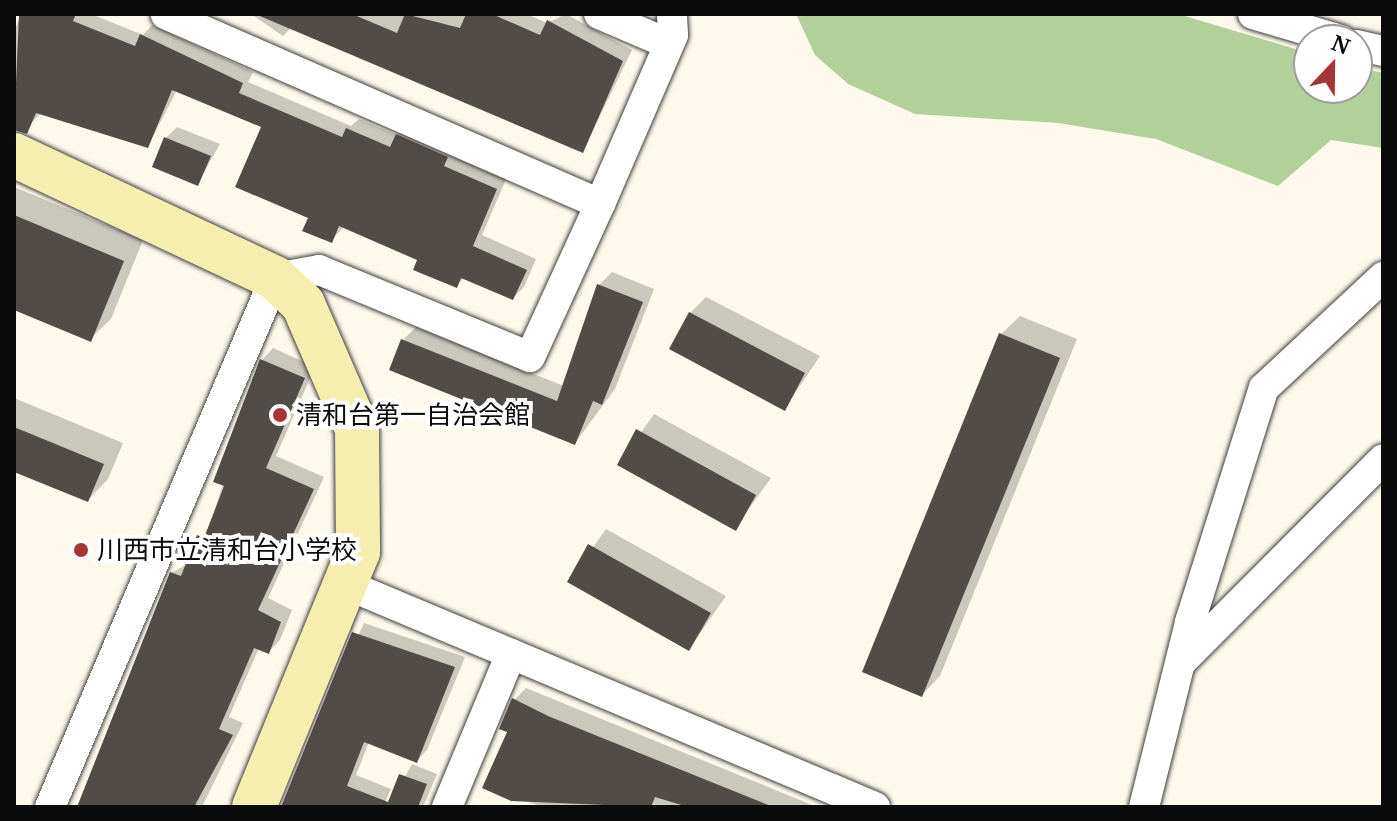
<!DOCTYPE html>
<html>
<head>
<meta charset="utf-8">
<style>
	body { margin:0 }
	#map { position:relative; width:1397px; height:821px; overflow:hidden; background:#fdf9eb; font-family:"Noto Serif","Noto Sans JP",serif }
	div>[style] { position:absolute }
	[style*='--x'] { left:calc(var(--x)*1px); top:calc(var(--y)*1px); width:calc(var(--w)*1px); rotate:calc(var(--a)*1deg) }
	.forest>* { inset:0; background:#b2d19a }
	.shadow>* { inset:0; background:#0003 }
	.building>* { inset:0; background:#524c49 }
	.roads { filter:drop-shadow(0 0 2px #3e3e3e) drop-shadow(0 0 2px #3e3e3e) }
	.street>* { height:30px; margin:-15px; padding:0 15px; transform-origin:15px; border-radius:15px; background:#fff }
	.secondary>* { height:44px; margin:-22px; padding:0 22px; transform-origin:22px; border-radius:22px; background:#f5eeae }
	.dots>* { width:22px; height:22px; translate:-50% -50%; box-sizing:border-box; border:4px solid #fff; border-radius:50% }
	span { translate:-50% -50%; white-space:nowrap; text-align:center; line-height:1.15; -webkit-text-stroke:8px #fff; paint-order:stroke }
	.poi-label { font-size:26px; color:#0b0b0b }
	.left { translate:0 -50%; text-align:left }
	.frame { position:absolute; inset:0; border:16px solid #0b0b0b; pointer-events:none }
	.north { position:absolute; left:1293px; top:24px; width:80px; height:80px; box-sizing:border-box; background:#fff; border:2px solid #9d9d9d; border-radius:50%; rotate:22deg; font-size:22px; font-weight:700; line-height:32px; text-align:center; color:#0b0b0b }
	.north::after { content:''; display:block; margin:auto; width:28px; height:36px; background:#a93438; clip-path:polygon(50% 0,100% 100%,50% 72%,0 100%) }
</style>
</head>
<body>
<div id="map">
	<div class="forest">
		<div style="clip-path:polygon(796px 14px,1178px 14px,1309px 53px,1309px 88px,1357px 88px,1357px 67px,1383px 73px,1383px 148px,1331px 140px,1278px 186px,1156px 139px,1058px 123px,915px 114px,848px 84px,815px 55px)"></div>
	</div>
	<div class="shadow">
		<div style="clip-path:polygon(21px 14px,91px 14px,143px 35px,152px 25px,253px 72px,248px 82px,351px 126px,359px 119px,397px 135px,408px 125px,507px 177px,482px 235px,536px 259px,524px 287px,513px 298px,465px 277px,456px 286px,420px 259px,344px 226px,331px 241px,310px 217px,264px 126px,177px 90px,148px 146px,41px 113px,30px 124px,14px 117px,14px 32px)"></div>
		<div style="clip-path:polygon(251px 14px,527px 14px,547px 23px,566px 14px,632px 50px,583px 151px,292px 27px,283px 36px)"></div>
		<div style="clip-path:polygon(177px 127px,220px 144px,197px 184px,166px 138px)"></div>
		<div style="clip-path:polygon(14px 187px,143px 240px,111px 319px,90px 339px,14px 308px)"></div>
		<div style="clip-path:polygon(612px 272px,654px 289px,615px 389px,575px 443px,403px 340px,416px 327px,564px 386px,599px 285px)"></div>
		<div style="clip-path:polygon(706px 297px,820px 356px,785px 408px,690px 313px)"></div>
		<div style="clip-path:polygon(1020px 316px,1077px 339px,940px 676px,922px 695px,1001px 334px)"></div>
		<div style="clip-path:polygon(273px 348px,315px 367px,276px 456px,324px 477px,268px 598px,292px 610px,280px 640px,268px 652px,259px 648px,229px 717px,243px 723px,202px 807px,77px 807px,171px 573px,188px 564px,210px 525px,262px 360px)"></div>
		<div style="clip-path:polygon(14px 398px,123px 443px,108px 479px,88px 500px,14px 469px)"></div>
		<div style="clip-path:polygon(654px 414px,771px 478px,735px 528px,619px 464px)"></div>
		<div style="clip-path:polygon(606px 529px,726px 596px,689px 649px,569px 581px)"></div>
		<div style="clip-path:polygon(364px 623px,465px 657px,427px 750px,417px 761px,369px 742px,356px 775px,391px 789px,383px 807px,281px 807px)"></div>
		<div style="clip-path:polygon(526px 688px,817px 807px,543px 807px,485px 787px,510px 731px,514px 700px)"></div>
		<div style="clip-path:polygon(412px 764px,437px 774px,423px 807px,388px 807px)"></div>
	</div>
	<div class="building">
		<div style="clip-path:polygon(19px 14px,76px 14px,73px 21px,135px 46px,140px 34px,243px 83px,239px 93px,342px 137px,346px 128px,390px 147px,396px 134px,448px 157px,444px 166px,497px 189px,473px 246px,527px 270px,513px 300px,461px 278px,457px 288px,413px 270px,417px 260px,339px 226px,332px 243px,302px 231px,308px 218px,235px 187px,261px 127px,172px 90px,148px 148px,36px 113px,27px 134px,14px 130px)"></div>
		<div style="clip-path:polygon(255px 14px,352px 14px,397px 33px,405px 14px,460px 28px,466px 14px,492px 14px,540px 35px,547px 20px,623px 61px,583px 153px)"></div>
		<div style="clip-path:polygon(164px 137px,211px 156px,198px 186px,152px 167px)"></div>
		<div style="clip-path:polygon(14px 215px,124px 261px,91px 342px,14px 310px)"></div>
		<div style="clip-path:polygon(597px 284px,643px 302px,602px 405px,593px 401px,575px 445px,389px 370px,401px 339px,557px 401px)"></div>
		<div style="clip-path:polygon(689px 312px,805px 373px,785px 411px,669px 349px)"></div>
		<div style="clip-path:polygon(999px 333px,1060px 358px,922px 697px,862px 672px)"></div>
		<div style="clip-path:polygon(260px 359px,305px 378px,266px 468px,314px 489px,258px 610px,281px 622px,269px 654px,254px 648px,219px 729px,233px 735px,194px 807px,77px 807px,170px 572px,181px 576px,197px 535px,204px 538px,224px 486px,213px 482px)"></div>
		<div style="clip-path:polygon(14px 427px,104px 464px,88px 502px,14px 472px)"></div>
		<div style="clip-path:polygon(636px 429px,756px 495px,736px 531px,617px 465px)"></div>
		<div style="clip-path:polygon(588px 544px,711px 613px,689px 651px,567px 582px)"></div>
		<div style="clip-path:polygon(352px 632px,455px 667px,417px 763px,364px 742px,347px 786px,388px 802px,399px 774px,427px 784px,418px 807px,281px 807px)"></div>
		<div style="clip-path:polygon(512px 698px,548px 716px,773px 807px,688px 807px,655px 797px,651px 807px,511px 801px,482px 788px,507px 732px,499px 729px)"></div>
	</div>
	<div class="roads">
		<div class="street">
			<div style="--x:599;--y:14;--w:76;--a:23.2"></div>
			<div style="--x:1253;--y:14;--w:92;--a:16.5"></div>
			<div style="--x:1357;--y:45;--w:27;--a:13"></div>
			<div style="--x:600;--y:204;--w:184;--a:-66.6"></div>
			<div style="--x:673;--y:35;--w:21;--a:-93"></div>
			<div style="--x:345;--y:584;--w:575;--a:22.82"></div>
			<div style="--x:1181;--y:662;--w:286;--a:-45.1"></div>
			<div style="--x:50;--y:807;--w:575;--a:-66.96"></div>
			<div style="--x:275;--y:278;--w:45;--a:-10.3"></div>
			<div style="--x:319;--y:270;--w:228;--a:22.4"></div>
			<div style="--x:530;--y:357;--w:168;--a:-65.4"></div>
			<div style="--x:600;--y:204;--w:474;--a:-156.4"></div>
			<div style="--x:447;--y:807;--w:166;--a:-67.3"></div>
			<div style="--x:1144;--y:807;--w:191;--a:-76"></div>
			<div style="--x:1190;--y:622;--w:245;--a:-72.5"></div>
			<div style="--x:1264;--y:388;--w:163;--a:-43"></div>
		</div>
		<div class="secondary">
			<div style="--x:14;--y:155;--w:289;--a:25.2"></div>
			<div style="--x:275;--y:278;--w:38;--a:43"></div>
			<div style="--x:303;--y:304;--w:136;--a:66.6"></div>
			<div style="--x:357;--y:429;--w:123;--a:89.5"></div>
			<div style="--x:358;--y:552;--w:275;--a:112.2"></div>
		</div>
	</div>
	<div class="dots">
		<div style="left:280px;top:415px;background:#a93438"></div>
		<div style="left:81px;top:550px;background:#a93438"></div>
	</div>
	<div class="poi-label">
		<span class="left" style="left:296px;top:415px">清和台第一自治会館</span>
		<span class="left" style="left:97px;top:550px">川西市立清和台小学校</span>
	</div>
	<div class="frame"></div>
	<div class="north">N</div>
</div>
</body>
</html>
